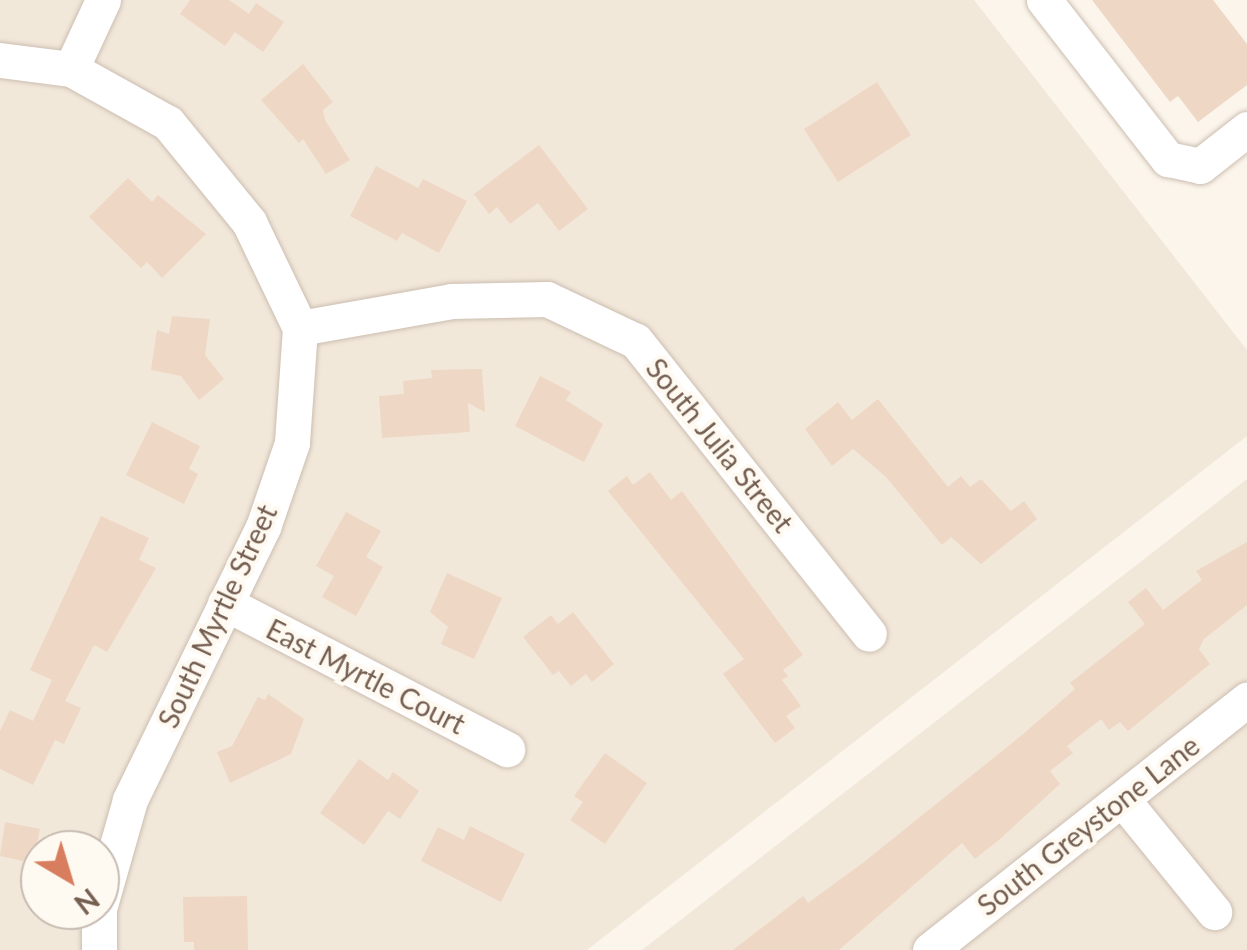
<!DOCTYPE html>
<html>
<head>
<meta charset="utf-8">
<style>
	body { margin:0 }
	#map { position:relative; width:1247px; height:950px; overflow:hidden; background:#fbf5eb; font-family:Lato,sans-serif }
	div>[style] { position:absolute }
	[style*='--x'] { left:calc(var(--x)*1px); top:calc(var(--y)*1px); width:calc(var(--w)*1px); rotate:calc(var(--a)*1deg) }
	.residential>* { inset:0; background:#f2e8da }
	.building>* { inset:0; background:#eed7c5 }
	.roads { filter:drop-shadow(0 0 2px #ccbeb1) drop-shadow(0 0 2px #ccbeb1) }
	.minor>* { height:35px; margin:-17.5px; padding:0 17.5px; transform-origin:17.5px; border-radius:17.5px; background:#fff }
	span { translate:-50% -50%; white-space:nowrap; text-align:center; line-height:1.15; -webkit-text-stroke:8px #fef9f1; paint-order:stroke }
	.street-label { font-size:28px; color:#745e50 }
	.north { position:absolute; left:20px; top:830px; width:100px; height:100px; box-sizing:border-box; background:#fef9f1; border:2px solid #c7bbb1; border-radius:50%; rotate:142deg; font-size:28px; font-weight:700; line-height:40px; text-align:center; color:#745e50 }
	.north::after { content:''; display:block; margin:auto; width:35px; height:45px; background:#d87d5d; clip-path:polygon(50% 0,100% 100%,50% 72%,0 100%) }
</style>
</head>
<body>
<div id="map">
	<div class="residential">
		<div style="clip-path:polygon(evenodd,0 0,974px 0,1247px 350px,1247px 436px,587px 950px,0 950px,0 0,40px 850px,100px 850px,100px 910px,40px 910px,40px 850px)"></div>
		<div style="clip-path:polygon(1247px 479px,1247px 950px,642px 950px)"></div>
	</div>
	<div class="building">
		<div style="clip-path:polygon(190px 0,229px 0,249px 14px,256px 3px,284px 22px,263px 52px,235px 32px,225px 46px,180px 14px)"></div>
		<div style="clip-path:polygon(1092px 0,1213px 0,1247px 44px,1247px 85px,1198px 122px,1178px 96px,1170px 102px)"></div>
		<div style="clip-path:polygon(303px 64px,333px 102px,323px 110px,325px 120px,350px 160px,326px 174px,303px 139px,299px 143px,261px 100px)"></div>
		<div style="clip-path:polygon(877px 82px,911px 135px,838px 182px,804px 129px)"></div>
		<div style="clip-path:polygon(539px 145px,588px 209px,559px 231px,538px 203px,510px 224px,497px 207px,489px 214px,474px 194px)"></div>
		<div style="clip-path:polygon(376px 166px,418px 188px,423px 179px,467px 201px,439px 253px,402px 233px,397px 241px,350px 216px)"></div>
		<div style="clip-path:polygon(128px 178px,152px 202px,158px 195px,206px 234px,162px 278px,147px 262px,141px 268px,89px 217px)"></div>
		<div style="clip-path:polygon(172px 316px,210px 319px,205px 355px,224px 379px,199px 400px,181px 376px,151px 370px,157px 330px,169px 334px)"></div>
		<div style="clip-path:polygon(482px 369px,485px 412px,468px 403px,470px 432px,382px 438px,379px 396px,404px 394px,403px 381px,432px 378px,431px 370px)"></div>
		<div style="clip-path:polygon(540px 376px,571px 392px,566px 400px,603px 424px,584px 462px,515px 426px)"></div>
		<div style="clip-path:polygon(878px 399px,948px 487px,961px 476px,970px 487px,981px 479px,1011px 511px,1024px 501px,1037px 519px,981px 564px,951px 537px,942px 545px,886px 477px,853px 449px,832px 466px,805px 429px,838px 402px,852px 420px)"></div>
		<div style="clip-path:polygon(152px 422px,200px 446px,189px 469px,198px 474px,184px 504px,126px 475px)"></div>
		<div style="clip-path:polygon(650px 472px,671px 500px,682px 491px,803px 655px,783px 670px,788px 676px,782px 680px,801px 706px,786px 716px,795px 728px,775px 743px,723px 674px,744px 659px,608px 491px,627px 476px,633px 485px)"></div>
		<div style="clip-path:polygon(346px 512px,381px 531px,366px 557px,383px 567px,356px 616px,322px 597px,334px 576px,316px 566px)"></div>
		<div style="clip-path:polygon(101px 516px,149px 538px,139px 560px,156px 568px,107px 652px,94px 645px,65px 701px,81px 708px,64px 744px,55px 740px,33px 785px,0 769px,0 731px,10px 710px,33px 721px,52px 680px,30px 670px)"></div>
		<div style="clip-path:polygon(1247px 542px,1247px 605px,1204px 639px,1199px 649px,1210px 664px,1128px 731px,1120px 722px,1109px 730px,1101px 719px,1067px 746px,1073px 753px,1050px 771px,1060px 784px,1000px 839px,975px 859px,962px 843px,839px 950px,733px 950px,803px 896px,808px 903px,864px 862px,1022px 735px,1075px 689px,1070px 683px,1145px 624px,1128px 602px,1146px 588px,1163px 610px,1202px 580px,1196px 571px)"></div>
		<div style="clip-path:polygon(447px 573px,502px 598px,474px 659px,441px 644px,448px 627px,430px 612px)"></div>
		<div style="clip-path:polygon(573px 612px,614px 664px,592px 682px,586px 674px,571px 686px,559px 671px,553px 675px,523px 637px,551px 615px,558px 624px)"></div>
		<div style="clip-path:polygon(268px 694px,304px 719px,291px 754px,230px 783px,217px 752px,232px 746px,258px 697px,265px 700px)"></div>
		<div style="clip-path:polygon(605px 753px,647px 783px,605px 844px,570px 820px,583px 802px,574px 796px)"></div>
		<div style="clip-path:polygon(359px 759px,388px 780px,393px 772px,419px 791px,400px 819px,388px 811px,364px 845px,320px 813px)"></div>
		<div style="clip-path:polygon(5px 822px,40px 829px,33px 863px,0 856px)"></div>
		<div style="clip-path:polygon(470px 826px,525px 854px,501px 902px,421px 861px,438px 827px,464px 840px)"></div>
		<div style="clip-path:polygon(247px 896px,248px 950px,194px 950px,194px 942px,184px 942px,183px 897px)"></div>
	</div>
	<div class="roads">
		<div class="minor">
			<div style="--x:1044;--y:0;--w:202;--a:52.1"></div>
			<div style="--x:1168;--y:159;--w:33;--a:12"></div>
			<div style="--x:1200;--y:166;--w:60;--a:-38.2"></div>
			<div style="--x:0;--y:60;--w:72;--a:7.2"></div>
			<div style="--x:71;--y:69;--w:111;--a:29.1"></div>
			<div style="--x:168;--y:123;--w:128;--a:50.7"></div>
			<div style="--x:249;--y:222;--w:118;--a:64.3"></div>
			<div style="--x:300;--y:328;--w:115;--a:94"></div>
			<div style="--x:292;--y:443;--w:89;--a:109"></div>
			<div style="--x:263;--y:527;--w:304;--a:116"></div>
			<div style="--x:130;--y:800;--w:109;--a:105.9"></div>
			<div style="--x:71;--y:69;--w:76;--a:-65.1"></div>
			<div style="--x:300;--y:328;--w:153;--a:-10.1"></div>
			<div style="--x:451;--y:301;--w:96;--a:-1.2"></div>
			<div style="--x:547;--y:299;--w:98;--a:25.3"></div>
			<div style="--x:636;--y:341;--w:374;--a:51.5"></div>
			<div style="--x:225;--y:603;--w:318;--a:27.4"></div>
			<div style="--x:1122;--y:799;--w:146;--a:50.8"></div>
			<div style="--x:99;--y:910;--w:40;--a:90"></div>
			<div style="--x:930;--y:950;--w:404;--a:-38.3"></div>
		</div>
	</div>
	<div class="street-label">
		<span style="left:720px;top:445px;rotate:51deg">South Julia Street</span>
		<span style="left:217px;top:616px;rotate:-65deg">South Myrtle Street</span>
		<span style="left:366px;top:676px;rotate:27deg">East Myrtle Court</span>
		<span style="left:1088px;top:825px;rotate:-38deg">South Greystone Lane</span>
	</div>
	<div class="north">N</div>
</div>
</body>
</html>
